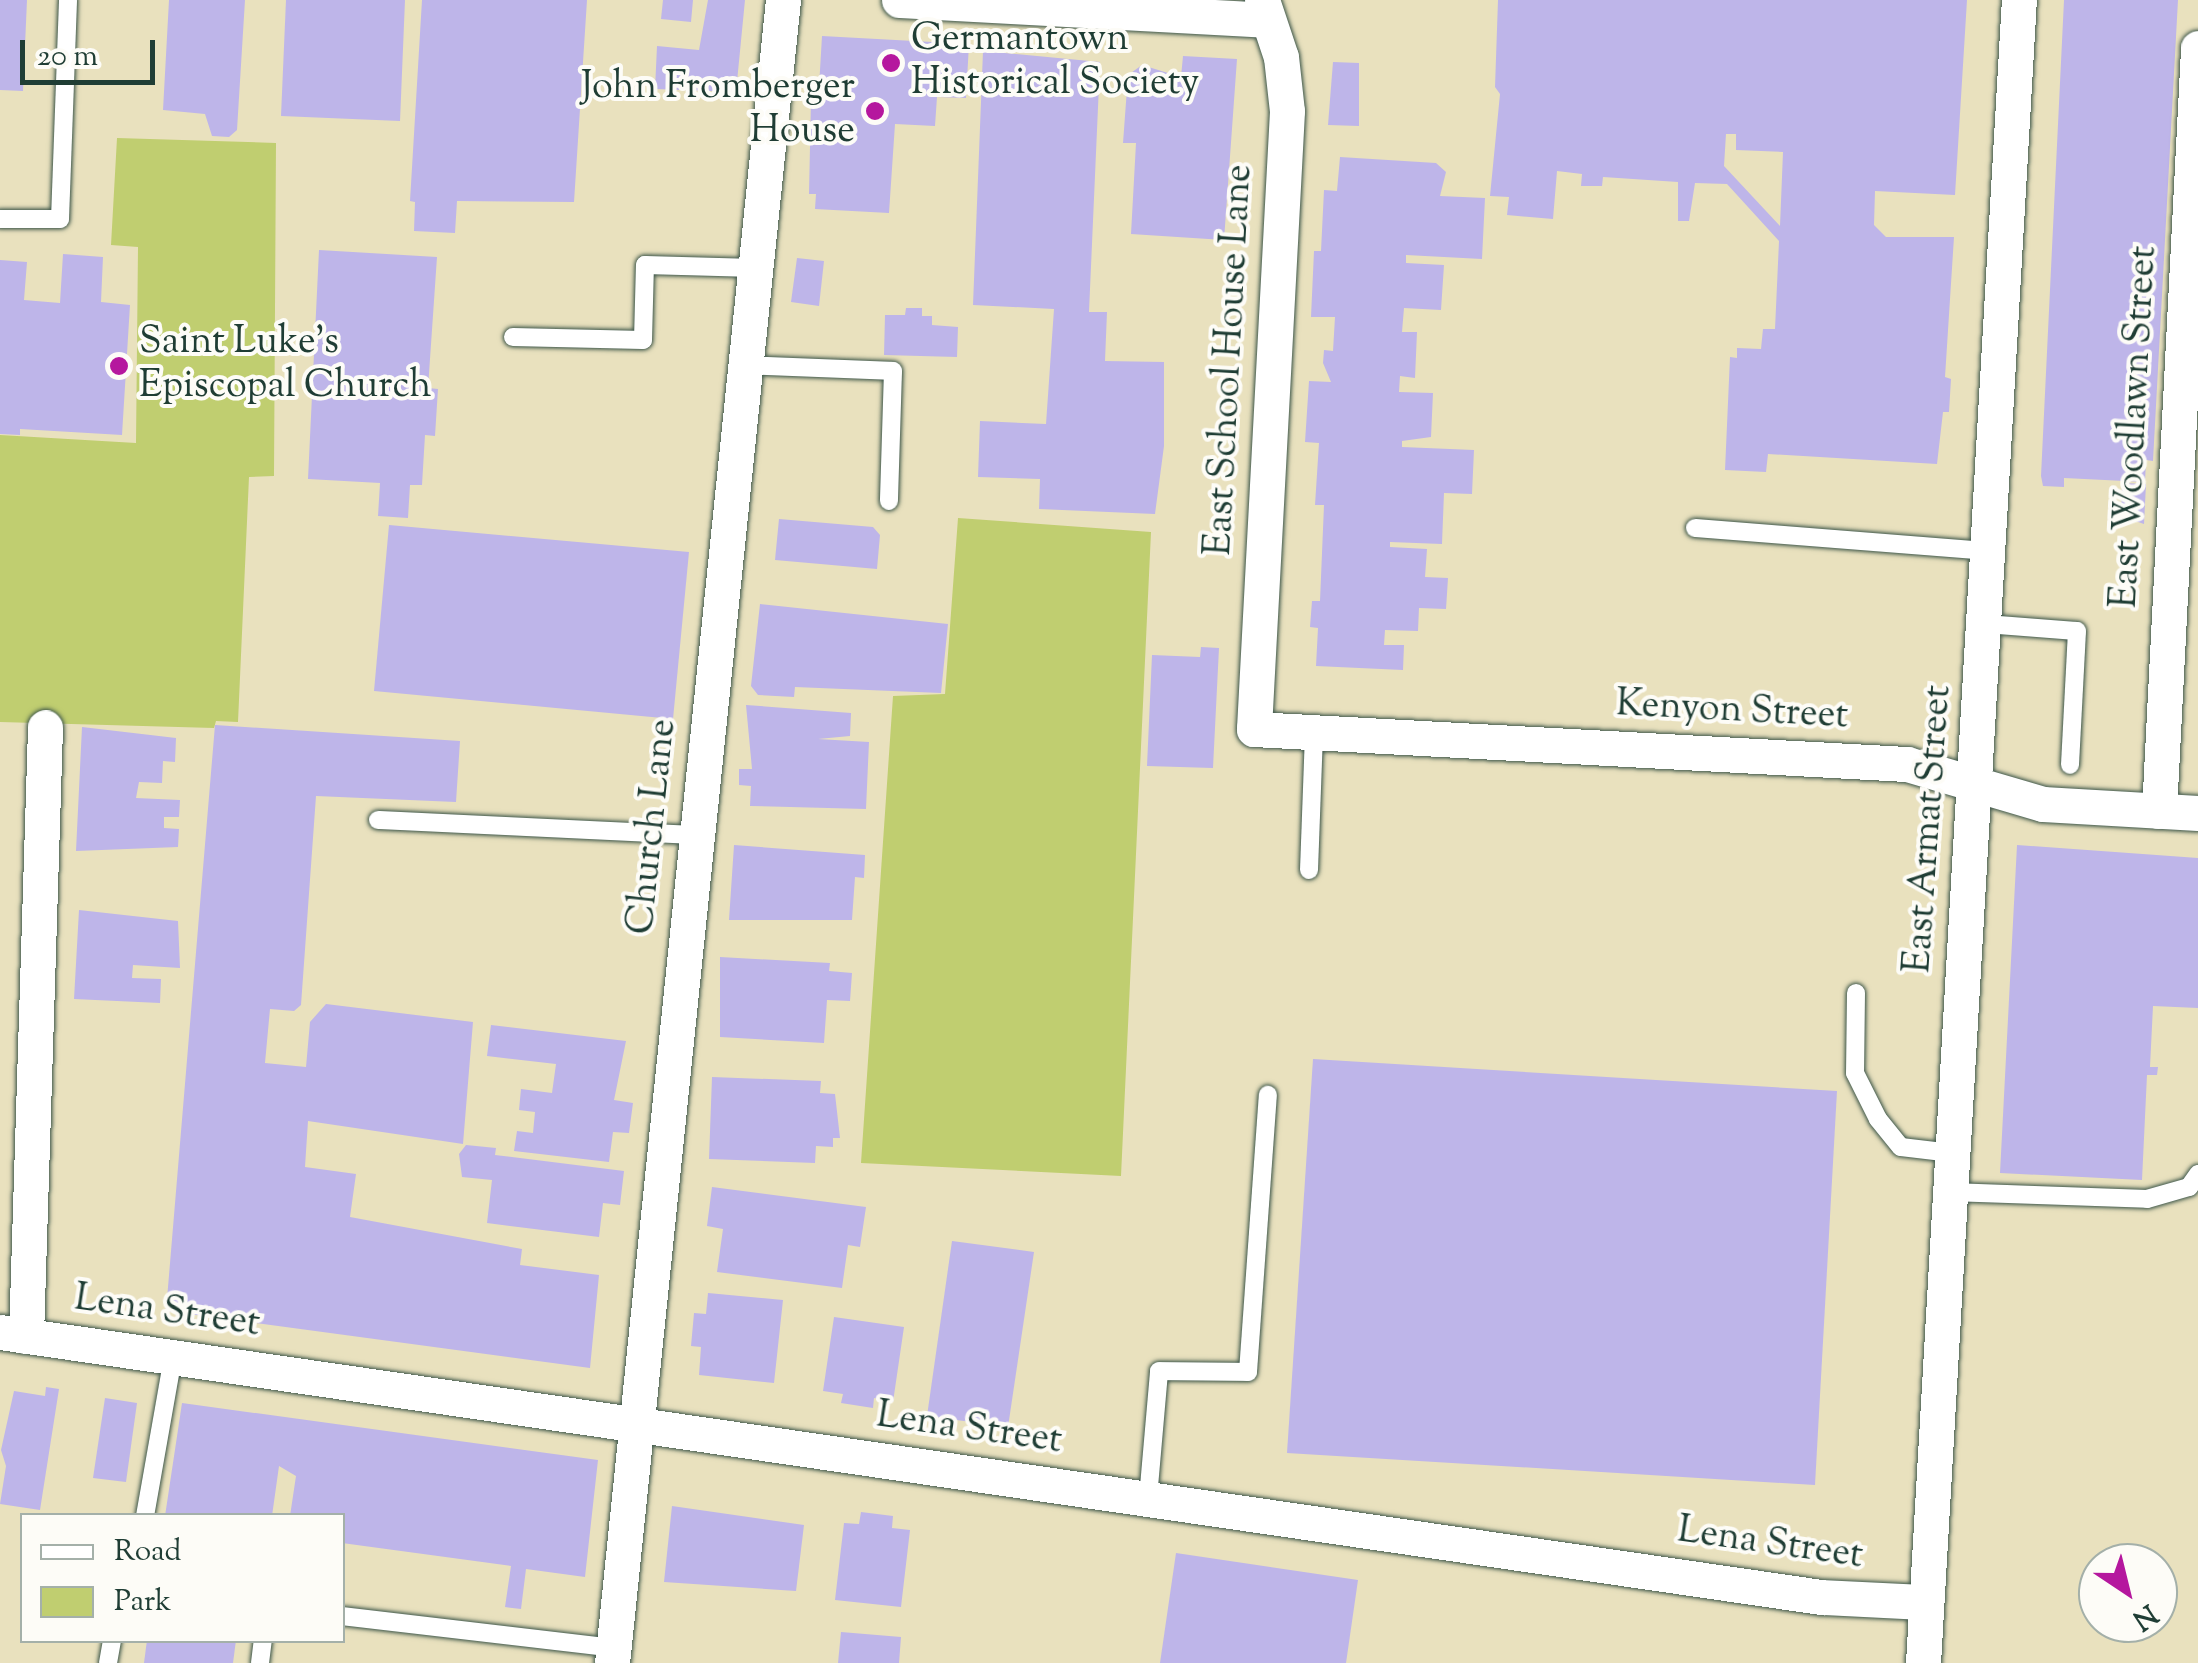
<!DOCTYPE html>
<html>
<head>
<meta charset="utf-8">
<style>
	body { margin:0 }
	#map { position:relative; width:2198px; height:1663px; overflow:hidden; background:#e9e1be; font-family:"Sorts Mill Goudy",serif }
	div>[style] { position:absolute }
	[style*='--x'] { left:calc(var(--x)*1px); top:calc(var(--y)*1px); width:calc(var(--w)*1px); rotate:calc(var(--a)*1deg) }
	.green>* { inset:0; background:#c0ce70 }
	.building>* { inset:0; background:#beb5e9 }
	.roads { filter:drop-shadow(0 0 2px #3d5649) drop-shadow(0 0 2px #3d5649) }
	.service>* { height:18px; margin:-9px; padding:0 9px; transform-origin:9px; border-radius:9px; background:#fff }
	.minor>* { height:35px; margin:-17.5px; padding:0 17.5px; transform-origin:17.5px; border-radius:17.5px; background:#fff }
	.dots>* { width:28px; height:28px; translate:-50% -50%; box-sizing:border-box; border:5px solid #fdfcf7; border-radius:50% }
	span { translate:-50% -50%; white-space:nowrap; text-align:center; line-height:1.15; -webkit-text-stroke:8px #fdfcf7; paint-order:stroke }
	.poi-label { font-size:38px; color:#1f3d34 }
	.left { translate:0 -50%; text-align:left }
	.right { translate:-100% -50%; text-align:right }
	.street-label { font-size:38px; color:#1f3d34 }
	.legend { position:absolute; left:20px; top:1513px; width:325px; height:130px; box-sizing:border-box; background:#fdfcf7; border:2px solid #a4b0a9; margin:0; padding:12px 18px; list-style:none; font-size:30px; color:#1f3d34 }
	.legend li { display:flex; align-items:center; gap:20px; height:50px }
	.legend b { width:50px; border:2px solid #a4b0a9 }
	.north { position:absolute; left:2078px; top:1543px; width:100px; height:100px; box-sizing:border-box; background:#fdfcf7; border:2px solid #a4b0a9; border-radius:50%; rotate:145deg; font-size:28px; font-weight:700; line-height:40px; text-align:center; color:#1f3d34 }
	.north::after { content:''; display:block; margin:auto; width:35px; height:45px; background:#b5179e; clip-path:polygon(50% 0,100% 100%,50% 72%,0 100%) }
	.scale { position:absolute; left:20px; top:40px; width:135px; height:45px; box-sizing:border-box; border:5px solid #1f3d34; border-top:0; padding-left:12px; font-size:30px; line-height:35px; white-space:nowrap; color:#1f3d34; -webkit-text-stroke:8px #fdfcf7; paint-order:stroke }
</style>
</head>
<body>
<div id="map">
	<div class="green">
		<div style="clip-path:polygon(117px 138px,276px 143px,274px 476px,249px 477px,238px 722px,216px 721px,214px 728px,0 722px,0 435px,136px 443px,138px 247px,111px 245px)"></div>
		<div style="clip-path:polygon(958px 518px,1151px 532px,1121px 1176px,861px 1163px,893px 696px,945px 694px)"></div>
	</div>
	<div class="building">
		<div style="clip-path:polygon(0 0,27px 0,23px 91px,0 90px)"></div>
		<div style="clip-path:polygon(169px 0,245px 0,237px 130px,229px 137px,212px 136px,205px 114px,163px 110px)"></div>
		<div style="clip-path:polygon(286px 0,405px 0,400px 121px,281px 116px)"></div>
		<div style="clip-path:polygon(422px 0,587px 0,574px 202px,457px 201px,455px 233px,414px 231px,415px 202px,410px 201px)"></div>
		<div style="clip-path:polygon(663px 0,693px 0,691px 22px,661px 19px)"></div>
		<div style="clip-path:polygon(708px 0,745px 0,736px 92px,655px 89px,657px 46px,699px 50px)"></div>
		<div style="clip-path:polygon(evenodd,1498px 0,1967px 0,1955px 195px,1875px 191px,1874px 225px,1886px 237px,1954px 237px,1945px 377px,1951px 379px,1949px 412px,1943px 412px,1937px 464px,1768px 454px,1766px 472px,1725px 470px,1730px 357px,1737px 358px,1737px 348px,1761px 349px,1763px 329px,1775px 329px,1779px 241px,1727px 184px,1695px 183px,1689px 221px,1678px 221px,1678px 182px,1603px 177px,1602px 186px,1581px 186px,1582px 174px,1557px 171px,1553px 219px,1507px 215px,1509px 197px,1490px 196px,1500px 94px,1495px 87px,1498px 0,1726px 134px,1736px 134px,1736px 150px,1783px 152px,1780px 226px,1724px 166px,1726px 134px)"></div>
		<div style="clip-path:polygon(2064px 0,2178px 0,2153px 461px,2146px 460px,2145px 482px,2064px 478px,2064px 487px,2043px 486px,2041px 476px)"></div>
		<div style="clip-path:polygon(822px 36px,969px 44px,966px 98px,937px 97px,935px 126px,895px 124px,889px 213px,815px 209px,816px 194px,809px 194px,811px 99px,811px 87px,819px 87px)"></div>
		<div style="clip-path:polygon(983px 51px,1100px 62px,1089px 312px,1107px 312px,1105px 361px,1164px 362px,1164px 446px,1155px 514px,1039px 509px,1040px 479px,978px 477px,980px 421px,1046px 424px,1054px 309px,973px 305px)"></div>
		<div style="clip-path:polygon(1183px 56px,1237px 59px,1224px 240px,1131px 234px,1136px 143px,1123px 143px,1128px 75px,1142px 65px,1181px 77px)"></div>
		<div style="clip-path:polygon(1333px 62px,1359px 63px,1359px 126px,1328px 125px)"></div>
		<div style="clip-path:polygon(1340px 157px,1436px 163px,1446px 172px,1440px 196px,1485px 198px,1482px 259px,1406px 255px,1406px 263px,1444px 265px,1441px 310px,1404px 308px,1402px 332px,1417px 332px,1415px 378px,1400px 376px,1399px 392px,1433px 393px,1431px 437px,1402px 441px,1402px 447px,1474px 450px,1472px 494px,1444px 493px,1442px 544px,1390px 542px,1390px 547px,1427px 549px,1425px 577px,1448px 578px,1446px 609px,1419px 608px,1418px 631px,1385px 630px,1384px 645px,1404px 645px,1403px 670px,1316px 666px,1318px 628px,1310px 627px,1312px 601px,1320px 601px,1324px 505px,1315px 505px,1319px 443px,1305px 442px,1309px 381px,1331px 382px,1323px 363px,1324px 350px,1333px 351px,1335px 317px,1311px 317px,1314px 251px,1321px 251px,1324px 190px,1337px 191px)"></div>
		<div style="clip-path:polygon(319px 250px,437px 257px,428px 388px,438px 389px,435px 436px,425px 435px,422px 485px,410px 485px,408px 518px,378px 516px,380px 483px,308px 479px)"></div>
		<div style="clip-path:polygon(63px 254px,103px 257px,101px 302px,130px 305px,122px 435px,20px 429px,20px 435px,0 434px,0 260px,27px 262px,24px 300px,60px 303px)"></div>
		<div style="clip-path:polygon(797px 258px,824px 261px,819px 306px,791px 302px)"></div>
		<div style="clip-path:polygon(906px 308px,922px 308px,922px 316px,932px 316px,932px 325px,958px 327px,957px 357px,884px 355px,885px 315px,905px 315px)"></div>
		<div style="clip-path:polygon(2122px 483px,2146px 484px,2144px 524px,2121px 516px)"></div>
		<div style="clip-path:polygon(779px 519px,873px 527px,880px 535px,877px 569px,775px 560px)"></div>
		<div style="clip-path:polygon(389px 525px,689px 552px,673px 719px,374px 691px)"></div>
		<div style="clip-path:polygon(760px 604px,948px 624px,941px 693px,795px 687px,794px 697px,758px 695px,751px 686px)"></div>
		<div style="clip-path:polygon(1201px 647px,1219px 648px,1213px 768px,1147px 766px,1152px 655px,1200px 657px)"></div>
		<div style="clip-path:polygon(746px 705px,851px 713px,850px 736px,818px 739px,869px 742px,866px 809px,750px 806px,751px 786px,739px 785px,739px 769px,752px 769px)"></div>
		<div style="clip-path:polygon(215px 725px,460px 741px,456px 802px,316px 796px,301px 1005px,294px 1011px,270px 1009px,265px 1063px,306px 1067px,310px 1022px,326px 1004px,473px 1022px,463px 1144px,308px 1121px,305px 1167px,356px 1174px,350px 1217px,522px 1249px,520px 1265px,599px 1275px,590px 1368px,166px 1311px)"></div>
		<div style="clip-path:polygon(82px 727px,176px 738px,175px 762px,163px 761px,162px 783px,139px 782px,136px 798px,180px 800px,179px 817px,164px 817px,164px 828px,179px 829px,178px 847px,76px 851px)"></div>
		<div style="clip-path:polygon(734px 845px,865px 855px,864px 878px,855px 877px,852px 920px,729px 920px)"></div>
		<div style="clip-path:polygon(2017px 845px,2198px 858px,2198px 1008px,2153px 1006px,2150px 1067px,2158px 1067px,2157px 1075px,2147px 1075px,2142px 1180px,2000px 1173px)"></div>
		<div style="clip-path:polygon(79px 910px,178px 921px,180px 968px,133px 965px,132px 978px,161px 979px,160px 1003px,74px 999px)"></div>
		<div style="clip-path:polygon(720px 957px,830px 963px,829px 971px,852px 973px,850px 1001px,827px 1000px,824px 1043px,720px 1037px)"></div>
		<div style="clip-path:polygon(491px 1025px,626px 1041px,614px 1100px,633px 1103px,629px 1133px,613px 1132px,609px 1162px,514px 1151px,517px 1131px,533px 1133px,535px 1112px,519px 1110px,521px 1089px,552px 1093px,556px 1064px,487px 1056px)"></div>
		<div style="clip-path:polygon(1313px 1059px,1837px 1091px,1815px 1485px,1287px 1453px)"></div>
		<div style="clip-path:polygon(712px 1077px,821px 1081px,820px 1093px,835px 1094px,840px 1138px,833px 1138px,833px 1147px,816px 1146px,815px 1163px,709px 1159px)"></div>
		<div style="clip-path:polygon(466px 1145px,496px 1148px,495px 1155px,624px 1171px,620px 1205px,603px 1203px,599px 1237px,487px 1223px,492px 1180px,462px 1177px,459px 1154px)"></div>
		<div style="clip-path:polygon(712px 1187px,866px 1207px,860px 1247px,848px 1245px,842px 1288px,717px 1272px,723px 1229px,707px 1226px)"></div>
		<div style="clip-path:polygon(952px 1241px,1034px 1252px,1008px 1427px,927px 1416px)"></div>
		<div style="clip-path:polygon(708px 1293px,783px 1300px,774px 1383px,699px 1375px,701px 1347px,691px 1346px,694px 1313px,706px 1314px)"></div>
		<div style="clip-path:polygon(834px 1317px,904px 1327px,893px 1402px,874px 1398px,873px 1408px,841px 1403px,843px 1394px,823px 1391px)"></div>
		<div style="clip-path:polygon(46px 1387px,59px 1389px,40px 1510px,0 1504px,6px 1466px,1px 1450px,14px 1391px,45px 1396px)"></div>
		<div style="clip-path:polygon(105px 1398px,137px 1403px,126px 1482px,93px 1478px)"></div>
		<div style="clip-path:polygon(182px 1403px,598px 1460px,585px 1577px,526px 1569px,521px 1609px,505px 1607px,511px 1566px,342px 1543px,342px 1516px,290px 1516px,296px 1476px,279px 1466px,272px 1516px,165px 1516px)"></div>
		<div style="clip-path:polygon(672px 1506px,804px 1525px,796px 1591px,664px 1582px)"></div>
		<div style="clip-path:polygon(861px 1512px,893px 1516px,892px 1528px,910px 1530px,901px 1607px,835px 1600px,844px 1523px,859px 1524px)"></div>
		<div style="clip-path:polygon(1176px 1553px,1358px 1580px,1346px 1663px,1160px 1663px)"></div>
		<div style="clip-path:polygon(841px 1632px,901px 1637px,899px 1663px,838px 1663px)"></div>
		<div style="clip-path:polygon(147px 1640px,236px 1640px,233px 1663px,144px 1663px)"></div>
	</div>
	<div class="roads">
		<div class="service">
			<div style="--x:0;--y:219;--w:60;--a:0"></div>
			<div style="--x:60;--y:219;--w:219;--a:-87.9"></div>
			<div style="--x:513;--y:337;--w:130;--a:1.3"></div>
			<div style="--x:643;--y:340;--w:75;--a:-88.5"></div>
			<div style="--x:645;--y:265;--w:110;--a:1.6"></div>
			<div style="--x:744;--y:365;--w:149;--a:2.3"></div>
			<div style="--x:893;--y:371;--w:130;--a:91.8"></div>
			<div style="--x:1695;--y:528;--w:295;--a:4.5"></div>
			<div style="--x:1985;--y:624;--w:92;--a:4.4"></div>
			<div style="--x:2077;--y:631;--w:134;--a:93"></div>
			<div style="--x:378;--y:820;--w:318;--a:2.7"></div>
			<div style="--x:1309;--y:870;--w:138;--a:-87.9"></div>
			<div style="--x:1856;--y:993;--w:80;--a:90.7"></div>
			<div style="--x:1855;--y:1073;--w:51;--a:63.4"></div>
			<div style="--x:1878;--y:1119;--w:36;--a:51"></div>
			<div style="--x:1901;--y:1147;--w:51;--a:6.7"></div>
			<div style="--x:1950;--y:1192;--w:197;--a:2"></div>
			<div style="--x:2147;--y:1199;--w:44;--a:-15.9"></div>
			<div style="--x:2189;--y:1187;--w:16;--a:-55"></div>
			<div style="--x:1148;--y:1498;--w:127;--a:-85"></div>
			<div style="--x:1159;--y:1371;--w:89;--a:0.6"></div>
			<div style="--x:1248;--y:1372;--w:278;--a:-85.9"></div>
			<div style="--x:145;--y:1516;--w:161;--a:-80"></div>
			<div style="--x:342;--y:1616;--w:273;--a:6.7"></div>
			<div style="--x:108;--y:1663;--w:23;--a:-80"></div>
			<div style="--x:260;--y:1663;--w:23;--a:-83"></div>
		</div>
		<div class="minor">
			<div style="--x:899;--y:0;--w:368;--a:3.1"></div>
			<div style="--x:1262;--y:0;--w:60;--a:71.6"></div>
			<div style="--x:1281;--y:57;--w:54;--a:83.7"></div>
			<div style="--x:1287;--y:111;--w:619;--a:93.06"></div>
			<div style="--x:1254;--y:729;--w:654;--a:3.07"></div>
			<div style="--x:1907;--y:764;--w:142;--a:16.4"></div>
			<div style="--x:2043;--y:804;--w:155;--a:3.3"></div>
			<div style="--x:2159;--y:811;--w:764;--a:-87.07"></div>
			<div style="--x:0;--y:1332;--w:1841;--a:8.28"></div>
			<div style="--x:1822;--y:1597;--w:104;--a:2.8"></div>
			<div style="--x:26;--y:1336;--w:609;--a:-88.21"></div>
			<div style="--x:612;--y:1663;--w:1672;--a:-84.13"></div>
			<div style="--x:1923;--y:1663;--w:1666;--a:-86.7"></div>
		</div>
	</div>
	<div class="dots">
		<div style="left:891px;top:63px;background:#b5179e"></div>
		<div style="left:875px;top:111px;background:#b5179e"></div>
		<div style="left:119px;top:366px;background:#b5179e"></div>
	</div>
	<div class="poi-label">
		<span class="left" style="left:911px;top:63px">Germantown<br>Historical Society</span>
		<span class="right" style="left:855px;top:111px">John Fromberger<br>House</span>
		<span class="left" style="left:139px;top:366px">Saint Luke's<br>Episcopal Church</span>
	</div>
	<div class="street-label">
		<span style="left:1231px;top:360px;rotate:-87deg">East School House Lane</span>
		<span style="left:2136px;top:427px;rotate:-87deg">East Woodlawn Street</span>
		<span style="left:1732px;top:712px;rotate:3deg">Kenyon Street</span>
		<span style="left:654px;top:827px;rotate:-84deg">Church Lane</span>
		<span style="left:1930px;top:829px;rotate:-86deg">East Armat Street</span>
		<span style="left:167px;top:1313px;rotate:8deg">Lena Street</span>
		<span style="left:969px;top:1430px;rotate:8deg">Lena Street</span>
		<span style="left:1770px;top:1545px;rotate:8deg">Lena Street</span>
	</div>
	<ul class="legend">
	<li><b style="height:12px;background:#fff"></b>Road</li>
	<li><b style="height:28px;background:#c0ce70"></b>Park</li>
	</ul>
	<div class="north">N</div>
	<div class="scale">20 m</div>
</div>
</body>
</html>
